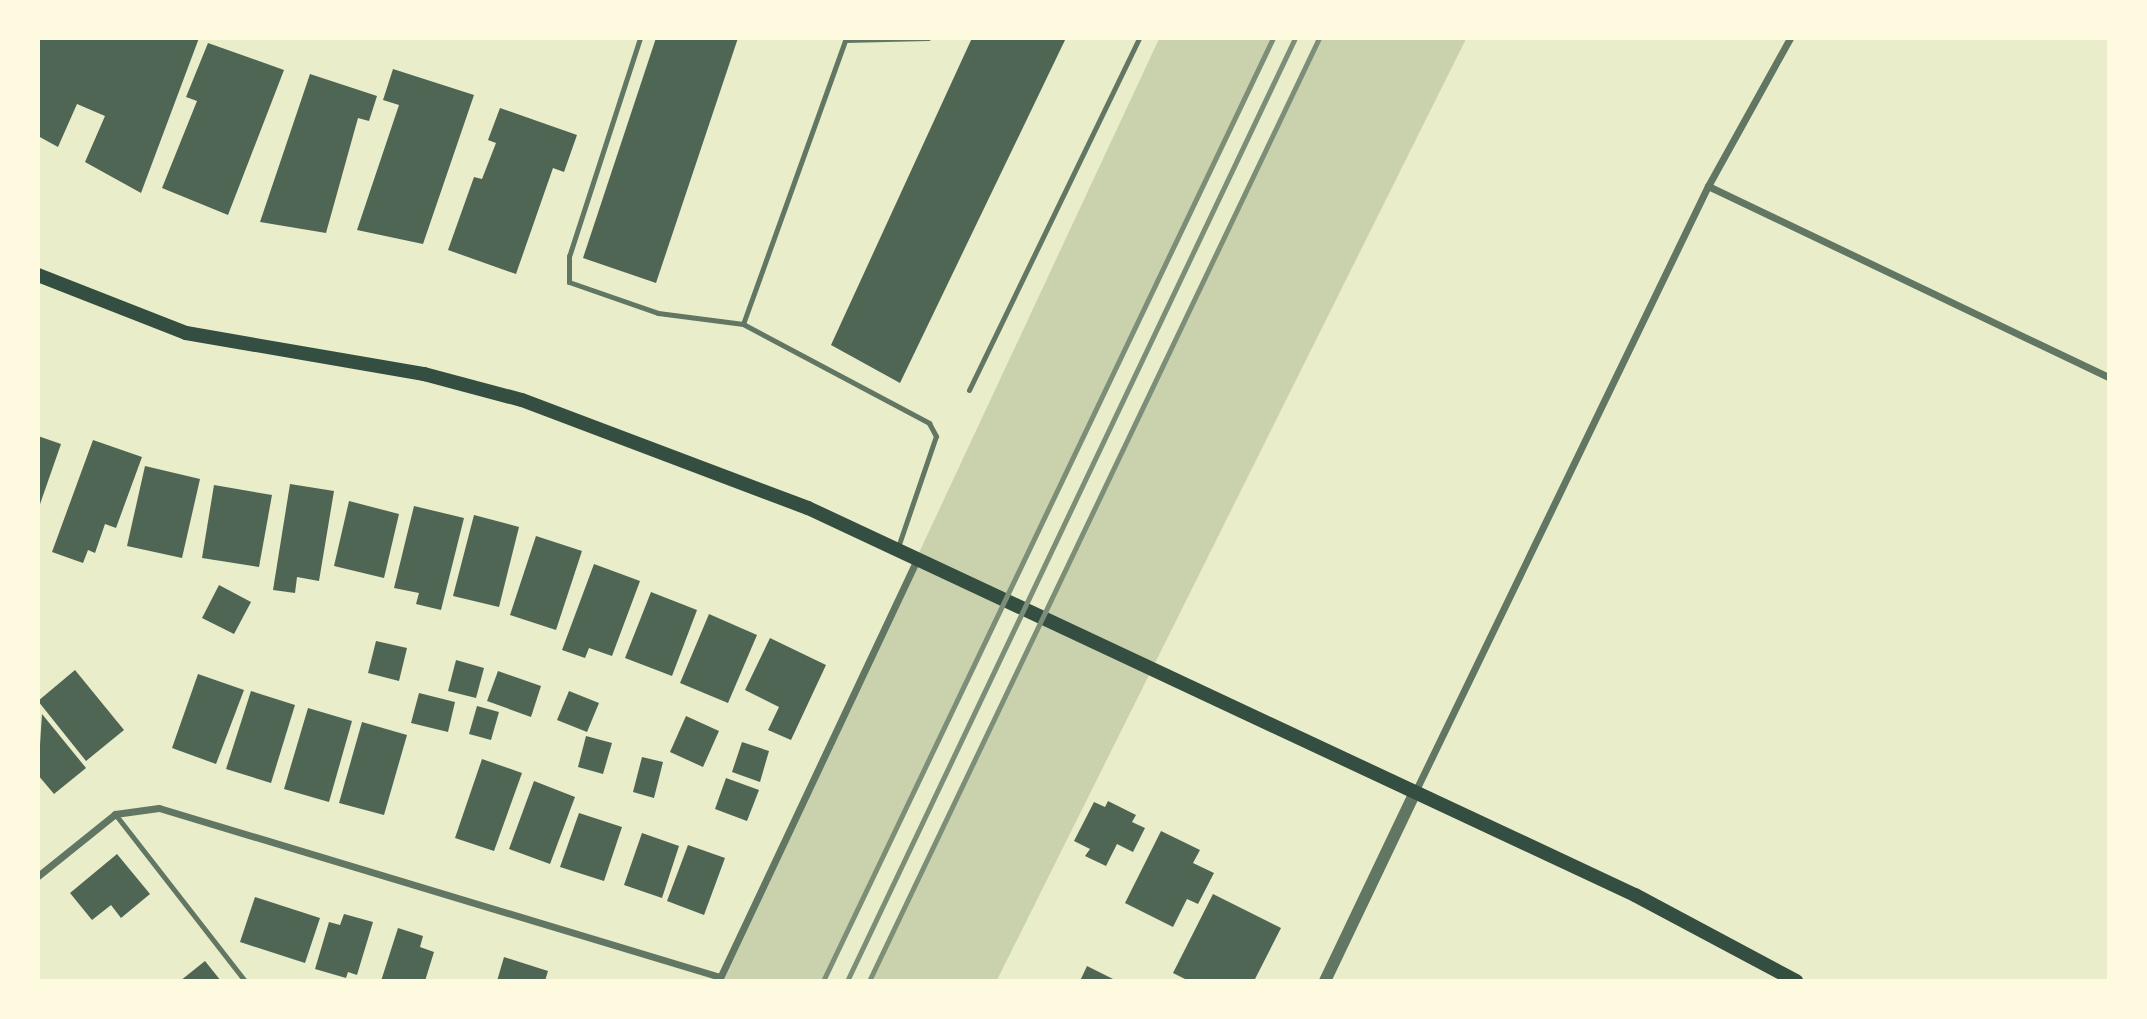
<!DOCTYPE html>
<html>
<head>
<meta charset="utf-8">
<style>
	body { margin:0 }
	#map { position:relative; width:2147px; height:1019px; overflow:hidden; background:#e9edc9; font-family:"PT Serif",serif }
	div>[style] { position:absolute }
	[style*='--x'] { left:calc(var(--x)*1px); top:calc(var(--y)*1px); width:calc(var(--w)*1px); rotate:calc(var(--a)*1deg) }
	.green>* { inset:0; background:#cad2ad }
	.building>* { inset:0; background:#4f6655 }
	.service>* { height:5px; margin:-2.5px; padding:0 2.5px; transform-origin:2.5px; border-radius:2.5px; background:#617663 }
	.minor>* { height:7px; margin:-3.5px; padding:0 3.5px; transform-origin:3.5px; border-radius:3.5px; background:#617663 }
	.tertiary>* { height:12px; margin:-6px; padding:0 6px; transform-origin:6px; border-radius:6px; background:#617663 }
	.secondary>* { height:14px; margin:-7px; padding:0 7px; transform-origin:7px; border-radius:7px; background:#344e41 }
	.rail>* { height:5px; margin:-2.5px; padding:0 2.5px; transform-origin:2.5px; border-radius:2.5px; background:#7c8e77 }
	span { translate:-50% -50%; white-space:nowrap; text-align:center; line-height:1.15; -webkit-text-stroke:5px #fefae0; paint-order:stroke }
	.frame { position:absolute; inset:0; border:40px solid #fefae0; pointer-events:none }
</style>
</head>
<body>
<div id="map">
	<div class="green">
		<div style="clip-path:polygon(1159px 39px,1273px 39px,823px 980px,719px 981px)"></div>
		<div style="clip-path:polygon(1319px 39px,1466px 39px,997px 980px,869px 981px)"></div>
	</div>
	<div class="building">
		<div style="clip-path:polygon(38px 38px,199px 38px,141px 193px,85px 162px,105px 116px,77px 104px,58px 147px,38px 136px)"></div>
		<div style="clip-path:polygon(656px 38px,738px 38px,656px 283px,583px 258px)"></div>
		<div style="clip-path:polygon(972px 38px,1066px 38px,900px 383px,831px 345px)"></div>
		<div style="clip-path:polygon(208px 43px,284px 70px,228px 215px,162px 188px,197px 101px,186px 97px)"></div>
		<div style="clip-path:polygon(393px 69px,474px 95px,423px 244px,357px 230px,399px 105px,383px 100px)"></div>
		<div style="clip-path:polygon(310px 74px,377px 96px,369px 121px,358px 118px,326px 233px,260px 222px)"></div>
		<div style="clip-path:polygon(500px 108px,577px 135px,564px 172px,553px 168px,516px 274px,448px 250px,474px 177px,482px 179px,496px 143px,488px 140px)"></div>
		<div style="clip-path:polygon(38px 436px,61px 444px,39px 507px,38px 507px)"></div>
		<div style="clip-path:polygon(93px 440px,142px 457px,116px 528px,105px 524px,95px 553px,88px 550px,83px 563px,52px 552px)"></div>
		<div style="clip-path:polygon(145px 466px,200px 479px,182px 558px,127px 546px)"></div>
		<div style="clip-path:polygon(290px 484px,334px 491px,319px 581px,297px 577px,295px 593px,273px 590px)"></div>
		<div style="clip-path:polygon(214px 485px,272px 495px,259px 567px,202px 558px)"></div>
		<div style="clip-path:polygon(349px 501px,399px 514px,384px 578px,334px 566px)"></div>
		<div style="clip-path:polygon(414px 506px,464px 518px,441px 610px,416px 604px,419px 593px,394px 588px)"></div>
		<div style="clip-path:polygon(474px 515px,519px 527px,499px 607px,453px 596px)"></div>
		<div style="clip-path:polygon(536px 536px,582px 551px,556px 630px,510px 615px)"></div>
		<div style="clip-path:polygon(594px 564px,640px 581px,612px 656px,589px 648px,585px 658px,562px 650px)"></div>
		<div style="clip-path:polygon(219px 585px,251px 602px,234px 634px,202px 618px)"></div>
		<div style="clip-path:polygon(651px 592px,697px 610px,672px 676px,625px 658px)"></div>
		<div style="clip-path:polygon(709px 614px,757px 635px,728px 703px,680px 683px)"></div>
		<div style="clip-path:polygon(770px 638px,826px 665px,791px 740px,768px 730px,779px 707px,745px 690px)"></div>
		<div style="clip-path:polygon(376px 641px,407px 648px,399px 681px,368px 673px)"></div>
		<div style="clip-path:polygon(456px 660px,484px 668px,476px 698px,448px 691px)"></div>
		<div style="clip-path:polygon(75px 670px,124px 730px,86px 761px,38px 701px)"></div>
		<div style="clip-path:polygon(498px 671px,541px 686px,531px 717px,487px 701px)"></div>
		<div style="clip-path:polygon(198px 674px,244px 690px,216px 764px,172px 748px)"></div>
		<div style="clip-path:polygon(251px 691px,295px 705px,271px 783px,226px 769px)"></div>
		<div style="clip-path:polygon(569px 691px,599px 703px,587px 732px,557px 720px)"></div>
		<div style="clip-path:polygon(419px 693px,455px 702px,448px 732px,411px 723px)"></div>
		<div style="clip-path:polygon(477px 706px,499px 712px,491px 740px,469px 734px)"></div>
		<div style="clip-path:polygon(308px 708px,352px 721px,329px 802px,284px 789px)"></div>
		<div style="clip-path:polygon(42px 714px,86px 768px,54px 794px,38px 775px)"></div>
		<div style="clip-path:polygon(686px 716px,719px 731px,703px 767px,670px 752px)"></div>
		<div style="clip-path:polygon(362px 722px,407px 735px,384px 815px,339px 803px)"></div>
		<div style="clip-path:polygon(586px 736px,612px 743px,603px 774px,578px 767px)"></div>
		<div style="clip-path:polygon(742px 742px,769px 751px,760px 782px,732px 772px)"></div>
		<div style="clip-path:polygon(642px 757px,663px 762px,654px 798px,633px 792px)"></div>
		<div style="clip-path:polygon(482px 759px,522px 773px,494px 851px,455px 838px)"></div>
		<div style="clip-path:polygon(726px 778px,759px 790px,747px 821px,715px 809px)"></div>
		<div style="clip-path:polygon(534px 781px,575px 797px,550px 864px,509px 849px)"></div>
		<div style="clip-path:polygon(1108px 801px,1136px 815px,1132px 822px,1145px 828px,1133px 852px,1117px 844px,1106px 866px,1085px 856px,1090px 849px,1074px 841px,1094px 802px,1105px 807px)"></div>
		<div style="clip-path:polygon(579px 813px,622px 827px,604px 881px,560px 867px)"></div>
		<div style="clip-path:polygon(1161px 831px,1200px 850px,1193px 863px,1214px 873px,1198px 904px,1187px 899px,1173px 927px,1125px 903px)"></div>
		<div style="clip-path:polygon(642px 833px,679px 846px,662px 898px,624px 885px)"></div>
		<div style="clip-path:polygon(688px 845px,725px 858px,704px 915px,667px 901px)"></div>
		<div style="clip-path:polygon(117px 854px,150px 894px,121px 918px,111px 905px,92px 920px,70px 893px)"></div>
		<div style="clip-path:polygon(1213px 894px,1281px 928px,1254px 981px,1189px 981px,1173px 973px)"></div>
		<div style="clip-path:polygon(255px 897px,320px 918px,305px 963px,240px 942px)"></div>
		<div style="clip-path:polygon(344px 914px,373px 922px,357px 975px,348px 972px,346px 978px,315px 969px,329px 922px,340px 925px)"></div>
		<div style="clip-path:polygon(398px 928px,423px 936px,420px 947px,434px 952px,425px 981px,381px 981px)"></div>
		<div style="clip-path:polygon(504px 957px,548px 971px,545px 981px,497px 981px)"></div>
		<div style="clip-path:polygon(205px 961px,221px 981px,180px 981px)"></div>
		<div style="clip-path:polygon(1087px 966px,1117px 981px,1080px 981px)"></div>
	</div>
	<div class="service">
		<div style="--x:640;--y:38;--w:229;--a:108"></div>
		<div style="--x:569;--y:256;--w:26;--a:90"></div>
		<div style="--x:569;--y:282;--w:94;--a:19.2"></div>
		<div style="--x:658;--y:313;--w:86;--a:7.4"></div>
		<div style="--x:743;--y:324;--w:211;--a:28"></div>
		<div style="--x:929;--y:423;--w:15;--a:62"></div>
		<div style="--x:936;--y:436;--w:117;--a:108.9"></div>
		<div style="--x:845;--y:40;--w:83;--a:-1.4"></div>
		<div style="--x:743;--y:324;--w:302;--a:-70.2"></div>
		<div style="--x:969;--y:390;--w:391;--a:-64.2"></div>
		<div style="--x:115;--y:814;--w:212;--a:52.1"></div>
	</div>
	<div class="minor">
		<div style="--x:1708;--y:186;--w:443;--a:25.5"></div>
		<div style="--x:1415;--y:792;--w:673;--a:-64.2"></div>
		<div style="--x:1708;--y:186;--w:169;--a:-61"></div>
		<div style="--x:38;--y:876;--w:99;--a:-38.8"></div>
		<div style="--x:115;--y:814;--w:44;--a:-7.8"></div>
		<div style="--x:159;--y:808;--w:586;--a:16.76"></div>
		<div style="--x:719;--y:980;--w:464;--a:-64.8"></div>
	</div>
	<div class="tertiary">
		<div style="--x:1325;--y:981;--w:209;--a:-64.5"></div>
	</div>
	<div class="secondary">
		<div style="--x:38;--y:275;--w:159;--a:21.4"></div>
		<div style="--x:186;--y:333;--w:242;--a:9.8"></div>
		<div style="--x:424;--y:374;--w:101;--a:14.9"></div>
		<div style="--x:522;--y:400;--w:306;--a:20.7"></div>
		<div style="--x:808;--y:508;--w:913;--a:25.08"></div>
		<div style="--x:1635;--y:895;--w:183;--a:28.1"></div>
	</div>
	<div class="rail">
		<div style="--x:823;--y:981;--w:1045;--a:-64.49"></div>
		<div style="--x:847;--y:981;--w:1044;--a:-64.59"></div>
		<div style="--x:869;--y:981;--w:1045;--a:-64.49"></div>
	</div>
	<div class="frame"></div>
</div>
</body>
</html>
